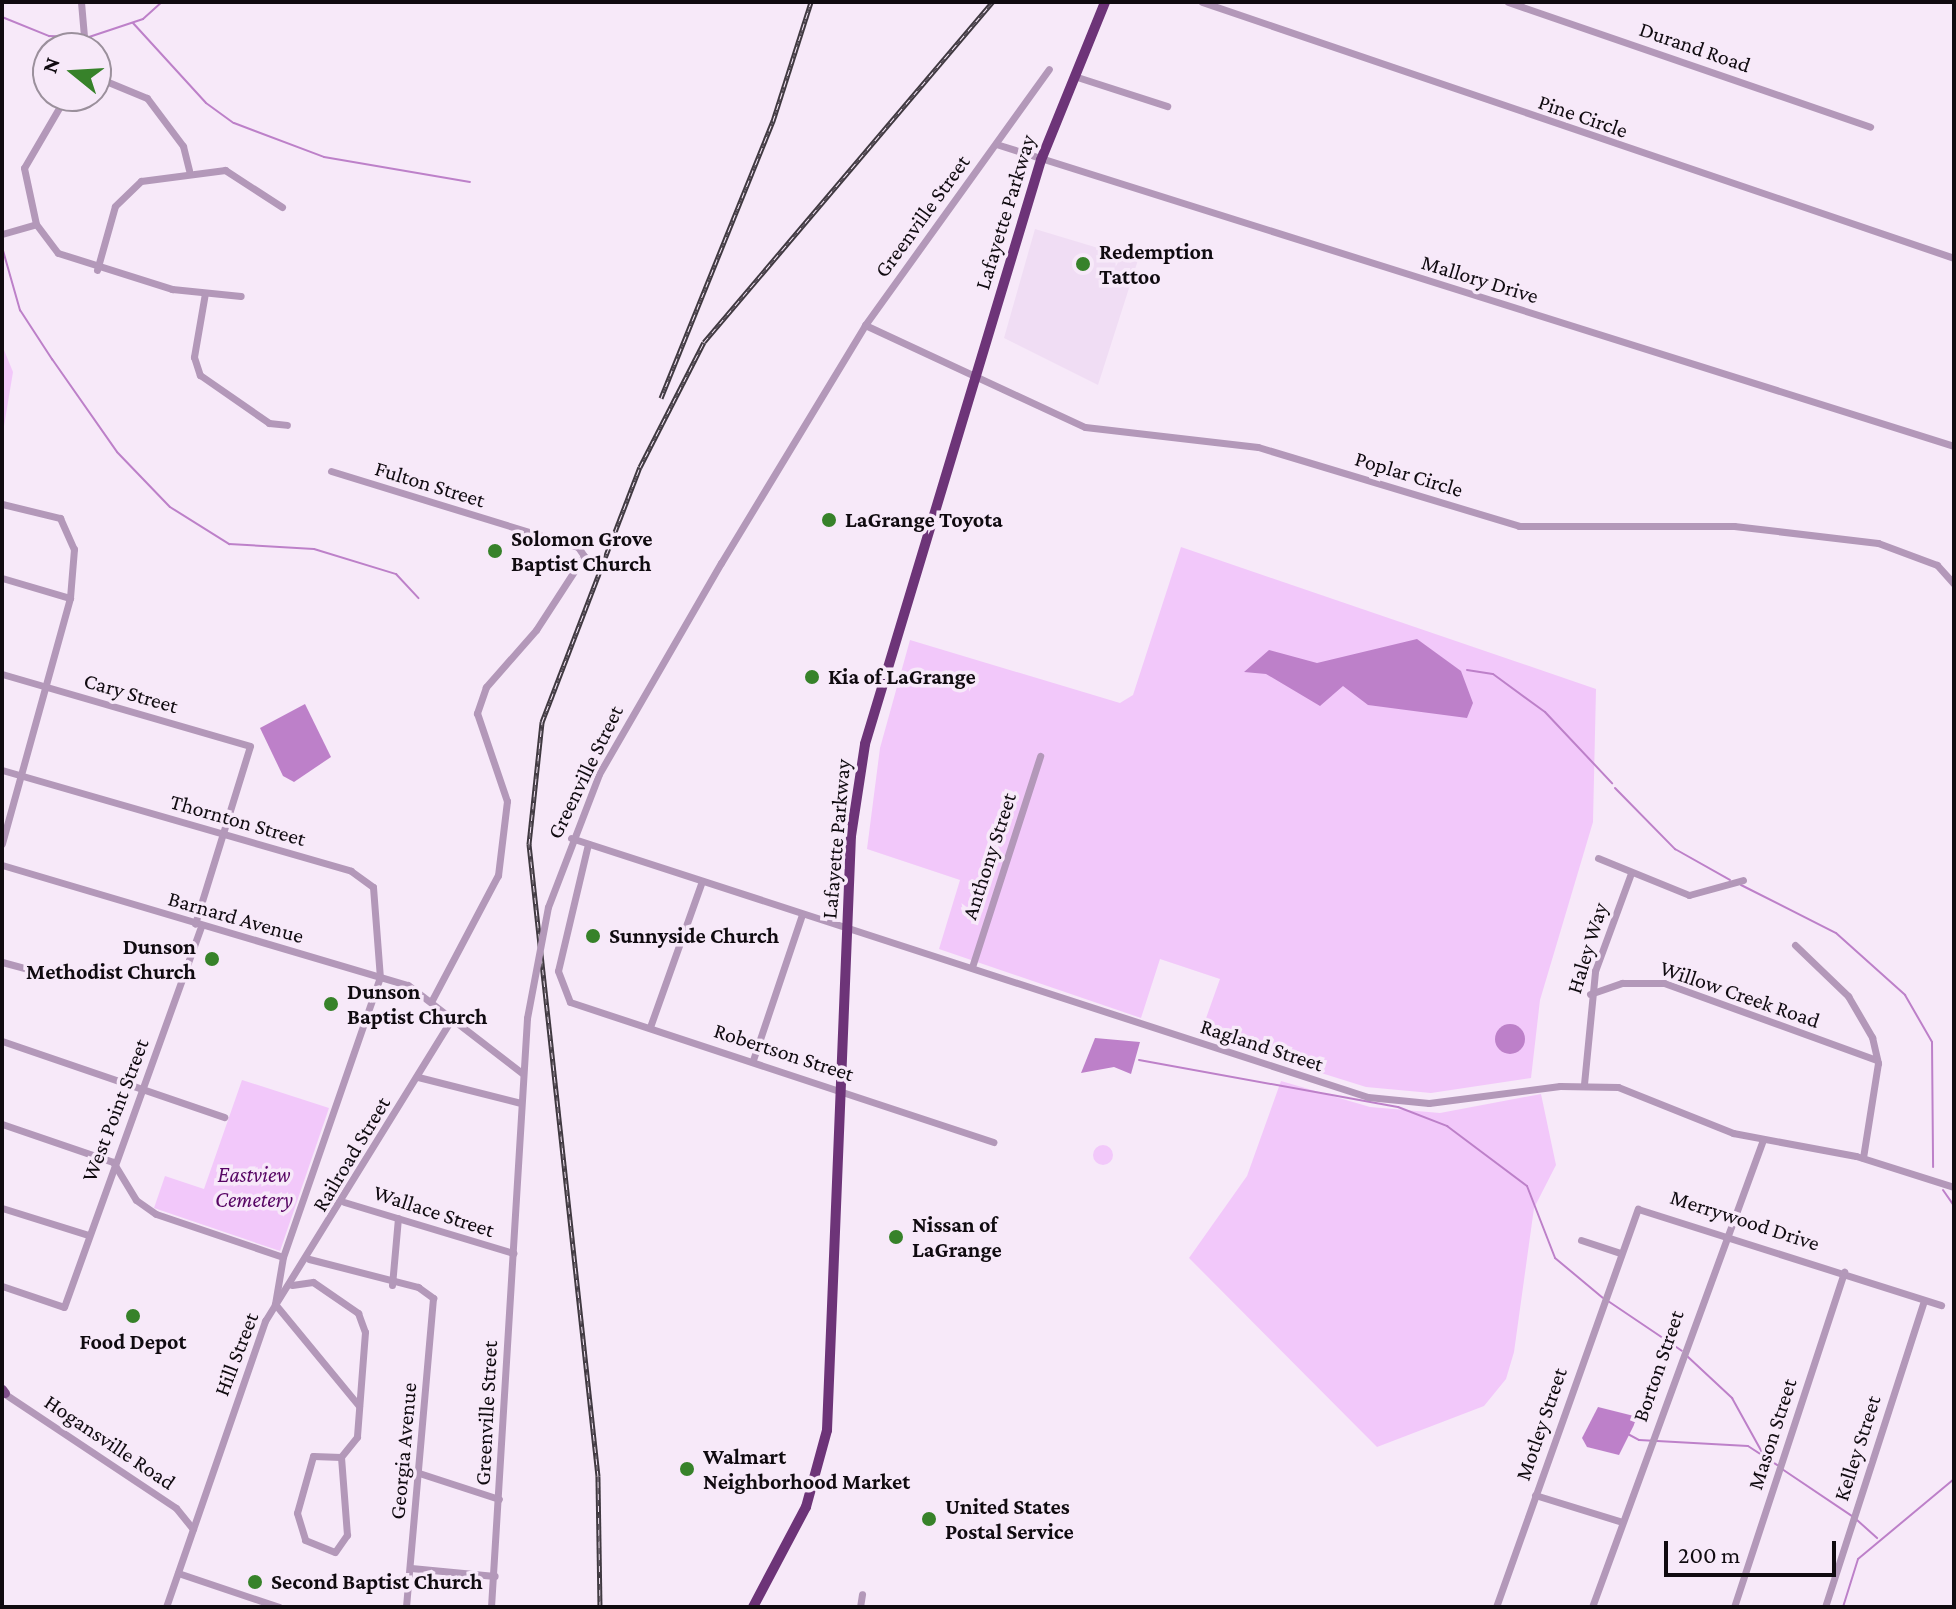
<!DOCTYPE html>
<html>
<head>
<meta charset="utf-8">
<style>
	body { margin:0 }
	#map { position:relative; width:1956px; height:1609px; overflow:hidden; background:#f7e9f9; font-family:"Crimson Pro",serif }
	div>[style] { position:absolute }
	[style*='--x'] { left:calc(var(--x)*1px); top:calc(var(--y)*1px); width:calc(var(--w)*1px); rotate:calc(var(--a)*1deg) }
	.built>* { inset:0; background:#f0ddf4 }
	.green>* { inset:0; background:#f2c8fa }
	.round { border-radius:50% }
	.water>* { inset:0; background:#bd80c9 }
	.stream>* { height:2px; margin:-1px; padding:0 1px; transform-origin:1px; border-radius:1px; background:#bd80c9 }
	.minor>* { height:7px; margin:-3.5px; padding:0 3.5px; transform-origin:3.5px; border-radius:3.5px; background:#b398b9 }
	.major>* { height:9px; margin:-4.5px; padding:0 4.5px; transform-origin:4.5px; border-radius:4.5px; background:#80508a }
	.highway>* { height:10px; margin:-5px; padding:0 5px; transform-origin:5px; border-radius:5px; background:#6d3478 }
	.rail>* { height:5px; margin-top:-2.5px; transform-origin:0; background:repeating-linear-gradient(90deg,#f7e9f9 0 6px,#403941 0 12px); box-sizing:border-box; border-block:2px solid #403941 }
	.minor-bridge>* { height:7px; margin:-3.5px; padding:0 3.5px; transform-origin:3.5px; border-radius:3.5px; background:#b398b9 }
	.dots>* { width:22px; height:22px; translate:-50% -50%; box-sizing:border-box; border:4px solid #f7e9f9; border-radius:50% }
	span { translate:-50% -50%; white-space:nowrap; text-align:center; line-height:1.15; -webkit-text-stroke:7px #f7e9f9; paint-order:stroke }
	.street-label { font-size:22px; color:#100b10 }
	.poi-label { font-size:22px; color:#100b10; font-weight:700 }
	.left { translate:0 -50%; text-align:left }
	.right { translate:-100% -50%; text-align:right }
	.park-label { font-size:22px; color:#570564; font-style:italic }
	.frame { position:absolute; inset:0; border:4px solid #100b10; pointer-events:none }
	.north { position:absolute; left:32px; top:32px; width:80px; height:80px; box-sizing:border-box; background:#f7e9f9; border:2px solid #9b909c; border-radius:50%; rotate:288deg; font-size:22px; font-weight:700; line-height:32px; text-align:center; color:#100b10 }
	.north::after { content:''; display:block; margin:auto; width:28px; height:36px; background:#37822a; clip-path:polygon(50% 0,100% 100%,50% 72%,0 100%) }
	.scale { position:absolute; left:1664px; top:1541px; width:172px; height:36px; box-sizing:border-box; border:4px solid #100b10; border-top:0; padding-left:10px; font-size:24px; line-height:28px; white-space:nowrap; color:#100b10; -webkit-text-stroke:6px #f7e9f9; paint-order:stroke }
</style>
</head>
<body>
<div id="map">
	<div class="built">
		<div style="clip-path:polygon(1035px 229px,1138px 260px,1098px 385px,1004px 338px)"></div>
	</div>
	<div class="green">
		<div style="clip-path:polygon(2px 345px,13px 372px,4px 426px,2px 425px)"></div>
		<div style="clip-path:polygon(1181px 547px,1596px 689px,1593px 822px,1540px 1000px,1531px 1078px,1431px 1093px,1366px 1087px,1200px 1035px,1220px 979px,1160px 959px,1141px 1018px,939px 949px,960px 880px,867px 849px,880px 748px,910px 640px,1120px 703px,1133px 695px)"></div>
		<div style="clip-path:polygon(242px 1080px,329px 1108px,280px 1251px,154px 1208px,165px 1176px,204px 1189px)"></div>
		<div style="clip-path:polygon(1281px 1081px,1370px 1107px,1440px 1113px,1541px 1094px,1556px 1165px,1534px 1208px,1514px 1352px,1506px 1379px,1484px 1406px,1377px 1447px,1189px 1258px,1247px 1176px)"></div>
		<div class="round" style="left:1093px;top:1145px;width:20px;height:20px"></div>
	</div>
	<div class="water">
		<div style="clip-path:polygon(1417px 639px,1461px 671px,1473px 703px,1467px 718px,1368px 705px,1343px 686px,1320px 706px,1266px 674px,1244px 672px,1269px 650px,1317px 663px)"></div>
		<div style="clip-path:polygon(305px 704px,331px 757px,294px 782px,283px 776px,260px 728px)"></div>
		<div class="round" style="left:1495px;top:1024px;width:30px;height:30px"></div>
		<div style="clip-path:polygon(1095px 1038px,1140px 1042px,1131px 1074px,1114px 1067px,1081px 1073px)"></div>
		<div style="clip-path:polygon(1598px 1407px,1638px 1417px,1619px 1455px,1587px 1447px,1582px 1438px)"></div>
	</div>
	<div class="stream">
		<div style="--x:2;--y:17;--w:51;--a:22"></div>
		<div style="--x:49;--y:36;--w:30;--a:2"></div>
		<div style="--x:133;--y:23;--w:108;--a:47.6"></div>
		<div style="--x:206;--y:103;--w:34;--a:36"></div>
		<div style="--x:234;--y:123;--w:96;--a:20.7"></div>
		<div style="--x:324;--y:157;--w:148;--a:9.7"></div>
		<div style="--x:89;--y:37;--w:57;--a:-18.4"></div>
		<div style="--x:143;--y:19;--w:25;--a:-42"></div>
		<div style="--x:2;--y:247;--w:66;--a:74.1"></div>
		<div style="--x:20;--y:310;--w:59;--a:56.9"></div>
		<div style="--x:52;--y:359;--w:113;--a:55"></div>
		<div style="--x:117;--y:452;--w:76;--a:46.1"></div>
		<div style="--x:170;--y:507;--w:70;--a:32.1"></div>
		<div style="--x:229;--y:544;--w:85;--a:3.4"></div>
		<div style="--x:314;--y:549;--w:86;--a:17"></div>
		<div style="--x:396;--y:574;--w:33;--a:47"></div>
		<div style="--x:1467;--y:670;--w:26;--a:9"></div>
		<div style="--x:1493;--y:674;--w:64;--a:36.2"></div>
		<div style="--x:1545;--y:712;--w:98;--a:46.7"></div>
		<div style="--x:1615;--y:788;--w:86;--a:45.5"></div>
		<div style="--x:1675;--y:849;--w:63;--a:29.4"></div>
		<div style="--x:1741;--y:885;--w:106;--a:26.8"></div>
		<div style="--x:1836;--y:933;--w:93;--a:41.9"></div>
		<div style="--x:1905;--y:995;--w:54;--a:60.1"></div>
		<div style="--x:1932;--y:1042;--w:125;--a:89.5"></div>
		<div style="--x:1139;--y:1060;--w:263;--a:10.3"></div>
		<div style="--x:1398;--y:1107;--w:53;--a:21.2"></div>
		<div style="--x:1447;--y:1126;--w:100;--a:36.9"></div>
		<div style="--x:1527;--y:1186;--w:77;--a:68.7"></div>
		<div style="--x:1555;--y:1258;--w:62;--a:39.8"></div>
		<div style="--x:1943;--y:1190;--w:19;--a:55"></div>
		<div style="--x:1608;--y:1301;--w:89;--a:34"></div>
		<div style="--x:1687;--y:1356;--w:62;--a:43"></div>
		<div style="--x:1732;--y:1398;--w:64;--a:61"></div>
		<div style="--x:1626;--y:1433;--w:15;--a:28"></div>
		<div style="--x:1639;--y:1440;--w:109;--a:3.2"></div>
		<div style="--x:1748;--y:1446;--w:35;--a:33"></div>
		<div style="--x:1782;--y:1469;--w:84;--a:33.9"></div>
		<div style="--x:1857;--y:1520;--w:27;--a:42"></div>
		<div style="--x:1843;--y:1607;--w:50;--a:-72.6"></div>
		<div style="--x:1858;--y:1559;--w:125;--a:-39.8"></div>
	</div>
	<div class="minor">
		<div style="--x:81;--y:2;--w:46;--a:85"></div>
		<div style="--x:1202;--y:2;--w:794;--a:18.8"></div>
		<div style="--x:1508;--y:2;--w:383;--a:19"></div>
		<div style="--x:1074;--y:76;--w:98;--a:17.9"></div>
		<div style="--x:96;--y:77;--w:55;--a:22.4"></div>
		<div style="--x:147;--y:98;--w:60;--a:53.1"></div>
		<div style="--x:183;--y:146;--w:25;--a:76"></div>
		<div style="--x:66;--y:96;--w:83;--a:120.3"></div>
		<div style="--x:24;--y:168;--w:57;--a:77.9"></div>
		<div style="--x:36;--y:224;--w:36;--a:53"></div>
		<div style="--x:58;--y:253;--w:120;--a:17.5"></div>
		<div style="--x:172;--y:289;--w:69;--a:5.8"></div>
		<div style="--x:996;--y:144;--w:1004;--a:17.5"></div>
		<div style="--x:2;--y:234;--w:35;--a:-16"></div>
		<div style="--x:97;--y:270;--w:66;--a:-74.3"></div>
		<div style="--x:115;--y:206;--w:36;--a:-44"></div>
		<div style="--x:141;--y:181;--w:85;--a:-7.5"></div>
		<div style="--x:225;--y:170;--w:68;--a:33"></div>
		<div style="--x:205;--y:293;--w:65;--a:99.8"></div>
		<div style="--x:194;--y:357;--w:19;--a:72"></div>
		<div style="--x:200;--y:375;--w:84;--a:34.8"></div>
		<div style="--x:269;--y:423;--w:18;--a:6"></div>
		<div style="--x:865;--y:325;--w:242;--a:24.9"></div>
		<div style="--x:1085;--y:427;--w:174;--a:6.6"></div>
		<div style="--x:1258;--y:447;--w:273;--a:16.8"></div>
		<div style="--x:1519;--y:526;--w:215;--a:0"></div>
		<div style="--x:1734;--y:526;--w:145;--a:6.7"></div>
		<div style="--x:1878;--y:543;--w:63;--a:20.4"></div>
		<div style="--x:1937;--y:565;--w:25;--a:48"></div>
		<div style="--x:331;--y:471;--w:258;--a:17.1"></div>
		<div style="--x:578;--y:547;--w:11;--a:56"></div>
		<div style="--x:584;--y:556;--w:88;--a:123"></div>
		<div style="--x:536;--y:630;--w:76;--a:131.3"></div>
		<div style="--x:486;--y:687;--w:28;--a:109"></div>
		<div style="--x:477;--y:713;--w:93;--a:71.2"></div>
		<div style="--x:507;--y:801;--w:75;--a:96.9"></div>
		<div style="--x:498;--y:875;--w:141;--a:117.8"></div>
		<div style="--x:2;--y:504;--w:60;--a:13.6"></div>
		<div style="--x:60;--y:518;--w:34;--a:66"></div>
		<div style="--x:74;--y:549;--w:49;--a:94.7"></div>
		<div style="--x:70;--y:598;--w:255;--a:105.5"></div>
		<div style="--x:2;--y:578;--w:71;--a:16.4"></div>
		<div style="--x:2;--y:674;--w:258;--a:16.2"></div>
		<div style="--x:250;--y:746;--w:186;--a:107.2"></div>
		<div style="--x:2;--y:770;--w:363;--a:16.1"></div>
		<div style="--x:351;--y:871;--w:27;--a:36"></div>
		<div style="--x:373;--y:887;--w:90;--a:85.6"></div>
		<div style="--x:380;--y:977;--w:296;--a:109.1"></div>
		<div style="--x:283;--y:1257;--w:48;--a:99.7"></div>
		<div style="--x:571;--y:838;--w:838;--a:18"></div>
		<div style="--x:1368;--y:1097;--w:61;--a:5.6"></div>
		<div style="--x:1429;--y:1103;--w:132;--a:-7.4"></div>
		<div style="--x:1560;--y:1086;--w:58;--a:1"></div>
		<div style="--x:1618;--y:1087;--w:124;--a:21.8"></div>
		<div style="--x:1733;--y:1133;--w:125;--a:10.6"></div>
		<div style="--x:1856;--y:1156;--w:103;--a:17.6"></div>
		<div style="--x:588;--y:844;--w:130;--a:103.3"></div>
		<div style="--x:558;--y:971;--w:33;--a:69"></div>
		<div style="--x:570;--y:1002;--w:446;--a:18.3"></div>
		<div style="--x:1598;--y:858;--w:98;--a:22.1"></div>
		<div style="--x:1689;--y:895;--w:56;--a:-15.5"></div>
		<div style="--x:2;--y:865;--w:423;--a:16.5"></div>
		<div style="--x:408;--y:985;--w:144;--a:37.7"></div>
		<div style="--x:548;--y:907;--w:142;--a:-69"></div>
		<div style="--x:599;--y:774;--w:244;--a:-60"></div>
		<div style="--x:721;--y:563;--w:278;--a:-58.8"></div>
		<div style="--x:865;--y:325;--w:315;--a:-54.3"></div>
		<div style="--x:1795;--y:945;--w:74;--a:43.9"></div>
		<div style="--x:1848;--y:996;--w:48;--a:59.7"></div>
		<div style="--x:1872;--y:1037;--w:27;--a:77"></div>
		<div style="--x:1878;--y:1063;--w:96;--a:99"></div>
		<div style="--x:2;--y:962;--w:38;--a:15"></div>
		<div style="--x:972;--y:967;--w:222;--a:-72.1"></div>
		<div style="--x:1590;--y:994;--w:34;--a:-19"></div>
		<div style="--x:1622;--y:983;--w:42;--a:0"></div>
		<div style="--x:1664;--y:983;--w:226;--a:19.9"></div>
		<div style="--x:650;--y:1027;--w:155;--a:-70.4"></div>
		<div style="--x:2;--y:1041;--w:235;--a:18.9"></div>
		<div style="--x:753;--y:1060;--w:154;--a:-71.4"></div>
		<div style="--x:418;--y:1077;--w:106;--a:14.2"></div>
		<div style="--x:1584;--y:1084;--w:114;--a:-84.4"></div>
		<div style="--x:1595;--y:971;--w:104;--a:-69.8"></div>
		<div style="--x:2;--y:1124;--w:117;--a:18.9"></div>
		<div style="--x:113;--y:1162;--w:44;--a:58.8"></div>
		<div style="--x:136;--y:1200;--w:24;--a:35"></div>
		<div style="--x:156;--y:1214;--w:134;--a:18.7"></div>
		<div style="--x:344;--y:1202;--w:177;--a:16.8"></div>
		<div style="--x:2;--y:1208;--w:90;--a:17.4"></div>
		<div style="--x:1581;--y:1240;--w:41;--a:18.4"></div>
		<div style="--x:309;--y:1259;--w:113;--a:14.4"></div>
		<div style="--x:418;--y:1287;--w:19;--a:36"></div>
		<div style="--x:433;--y:1298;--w:310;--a:95"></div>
		<div style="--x:292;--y:1285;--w:21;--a:-8"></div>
		<div style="--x:313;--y:1282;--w:55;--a:34.6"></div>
		<div style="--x:358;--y:1313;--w:20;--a:70"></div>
		<div style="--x:365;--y:1332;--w:105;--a:94.4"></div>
		<div style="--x:357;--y:1437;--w:26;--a:129"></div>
		<div style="--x:341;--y:1457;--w:28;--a:-178"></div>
		<div style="--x:313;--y:1456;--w:59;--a:105.7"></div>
		<div style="--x:297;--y:1513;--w:28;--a:73"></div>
		<div style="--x:305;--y:1540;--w:32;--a:22"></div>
		<div style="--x:335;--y:1552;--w:21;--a:-55"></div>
		<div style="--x:347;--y:1535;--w:78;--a:-94.4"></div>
		<div style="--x:392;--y:1285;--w:67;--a:-84.9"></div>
		<div style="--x:2;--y:1286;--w:65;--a:18.7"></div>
		<div style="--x:64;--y:1307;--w:405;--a:-70.2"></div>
		<div style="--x:275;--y:1304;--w:132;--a:50.5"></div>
		<div style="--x:2;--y:1392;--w:209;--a:33.7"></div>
		<div style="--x:176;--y:1508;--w:27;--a:51"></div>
		<div style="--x:419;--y:1473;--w:84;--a:18"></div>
		<div style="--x:1535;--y:1495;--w:91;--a:17.2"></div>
		<div style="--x:411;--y:1568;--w:84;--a:5.4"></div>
		<div style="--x:178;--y:1573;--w:107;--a:18.6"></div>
		<div style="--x:166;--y:1607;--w:303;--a:-70.9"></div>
		<div style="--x:265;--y:1321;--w:356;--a:-58.3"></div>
		<div style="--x:491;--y:1607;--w:590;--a:-86.5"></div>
		<div style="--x:860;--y:1607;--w:13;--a:-81"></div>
		<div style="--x:1496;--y:1607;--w:423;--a:-70.4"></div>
		<div style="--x:1638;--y:1209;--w:318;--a:17.6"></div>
		<div style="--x:1592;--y:1607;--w:497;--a:-69.9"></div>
		<div style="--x:1734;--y:1607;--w:353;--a:-71.8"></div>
		<div style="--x:1825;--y:1607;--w:322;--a:-72.1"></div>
	</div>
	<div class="major">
		<div style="--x:2;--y:1389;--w:5;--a:53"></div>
	</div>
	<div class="highway">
		<div style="--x:753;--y:1607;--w:113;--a:-62.1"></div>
		<div style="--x:806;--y:1507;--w:80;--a:-74.7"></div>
		<div style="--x:827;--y:1430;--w:594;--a:-87.69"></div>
		<div style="--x:851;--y:836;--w:93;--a:-81.3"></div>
		<div style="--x:865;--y:744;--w:610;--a:-73.23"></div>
		<div style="--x:1041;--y:160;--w:170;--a:-67.9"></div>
	</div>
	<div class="rail">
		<div style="--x:661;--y:398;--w:299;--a:-68"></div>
		<div style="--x:773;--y:121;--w:125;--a:-72.3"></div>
		<div style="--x:600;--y:1607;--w:131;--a:-90.9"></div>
		<div style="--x:598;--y:1476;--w:636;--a:-96.23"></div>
		<div style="--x:529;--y:844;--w:123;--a:-83.9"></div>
		<div style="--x:542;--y:722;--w:273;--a:-69"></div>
		<div style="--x:640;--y:467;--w:140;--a:-62.9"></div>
		<div style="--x:704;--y:342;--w:446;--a:-49.7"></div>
	</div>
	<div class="minor-bridge">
		<div style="--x:527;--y:1018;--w:113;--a:-79.3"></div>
	</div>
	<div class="dots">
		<div style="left:1083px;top:264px;background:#37822a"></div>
		<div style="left:829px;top:520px;background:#37822a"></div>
		<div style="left:495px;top:551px;background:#37822a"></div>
		<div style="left:812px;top:677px;background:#37822a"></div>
		<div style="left:593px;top:936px;background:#37822a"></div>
		<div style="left:212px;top:959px;background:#37822a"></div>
		<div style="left:331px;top:1004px;background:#37822a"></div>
		<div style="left:896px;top:1237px;background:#37822a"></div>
		<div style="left:133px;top:1316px;background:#37822a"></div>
		<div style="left:687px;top:1469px;background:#37822a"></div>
		<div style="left:929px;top:1519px;background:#37822a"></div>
		<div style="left:255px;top:1582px;background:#37822a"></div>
	</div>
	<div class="street-label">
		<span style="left:1695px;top:47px;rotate:19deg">Durand Road</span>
		<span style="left:1583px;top:116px;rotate:19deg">Pine Circle</span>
		<span style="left:1005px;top:212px;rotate:-73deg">Lafayette Parkway</span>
		<span style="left:922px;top:216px;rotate:-54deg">Greenville Street</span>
		<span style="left:1480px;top:279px;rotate:17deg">Mallory Drive</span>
		<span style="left:1409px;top:474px;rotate:17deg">Poplar Circle</span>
		<span style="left:430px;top:484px;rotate:17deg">Fulton Street</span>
		<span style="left:131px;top:693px;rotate:16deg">Cary Street</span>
		<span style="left:585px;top:772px;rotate:-64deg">Greenville Street</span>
		<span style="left:238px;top:820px;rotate:16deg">Thornton Street</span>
		<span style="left:836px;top:839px;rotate:-85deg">Lafayette Parkway</span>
		<span style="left:989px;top:856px;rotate:-72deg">Anthony Street</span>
		<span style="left:236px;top:917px;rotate:16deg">Barnard Avenue</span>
		<span style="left:1587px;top:948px;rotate:-73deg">Haley Way</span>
		<span style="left:1740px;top:994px;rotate:19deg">Willow Creek Road</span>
		<span style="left:1262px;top:1045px;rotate:18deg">Ragland Street</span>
		<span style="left:784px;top:1052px;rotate:18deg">Robertson Street</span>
		<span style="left:115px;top:1110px;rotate:-69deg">West Point Street</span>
		<span style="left:351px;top:1154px;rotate:-59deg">Railroad Street</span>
		<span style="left:434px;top:1211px;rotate:18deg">Wallace Street</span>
		<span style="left:1745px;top:1220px;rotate:18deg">Merrywood Drive</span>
		<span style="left:236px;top:1354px;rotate:-69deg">Hill Street</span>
		<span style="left:1658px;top:1366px;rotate:-71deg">Borton Street</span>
		<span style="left:486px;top:1413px;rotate:-87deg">Greenville Street</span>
		<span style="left:1541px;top:1424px;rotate:-71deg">Motley Street</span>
		<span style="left:1772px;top:1434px;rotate:-72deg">Mason Street</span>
		<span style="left:110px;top:1442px;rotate:34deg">Hogansville Road</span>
		<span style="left:1857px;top:1448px;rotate:-72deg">Kelley Street</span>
		<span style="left:403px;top:1451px;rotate:-85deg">Georgia Avenue</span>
	</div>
	<div class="poi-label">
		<span class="left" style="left:1099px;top:264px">Redemption<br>Tattoo</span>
		<span class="left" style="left:845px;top:520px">LaGrange Toyota</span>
		<span class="left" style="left:511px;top:551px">Solomon Grove<br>Baptist Church</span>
		<span class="left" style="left:828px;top:677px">Kia of LaGrange</span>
		<span class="left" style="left:609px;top:936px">Sunnyside Church</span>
		<span class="right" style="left:196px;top:959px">Dunson<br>Methodist Church</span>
		<span class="left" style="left:347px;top:1004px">Dunson<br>Baptist Church</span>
		<span class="left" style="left:912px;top:1237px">Nissan of<br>LaGrange</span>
		<span style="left:133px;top:1342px">Food Depot</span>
		<span class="left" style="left:703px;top:1469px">Walmart<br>Neighborhood Market</span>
		<span class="left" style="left:945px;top:1519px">United States<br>Postal Service</span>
		<span class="left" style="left:271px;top:1582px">Second Baptist Church</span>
	</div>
	<div class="park-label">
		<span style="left:254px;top:1187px">Eastview<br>Cemetery</span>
	</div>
	<div class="frame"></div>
	<div class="north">N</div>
	<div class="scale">200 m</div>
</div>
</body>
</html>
